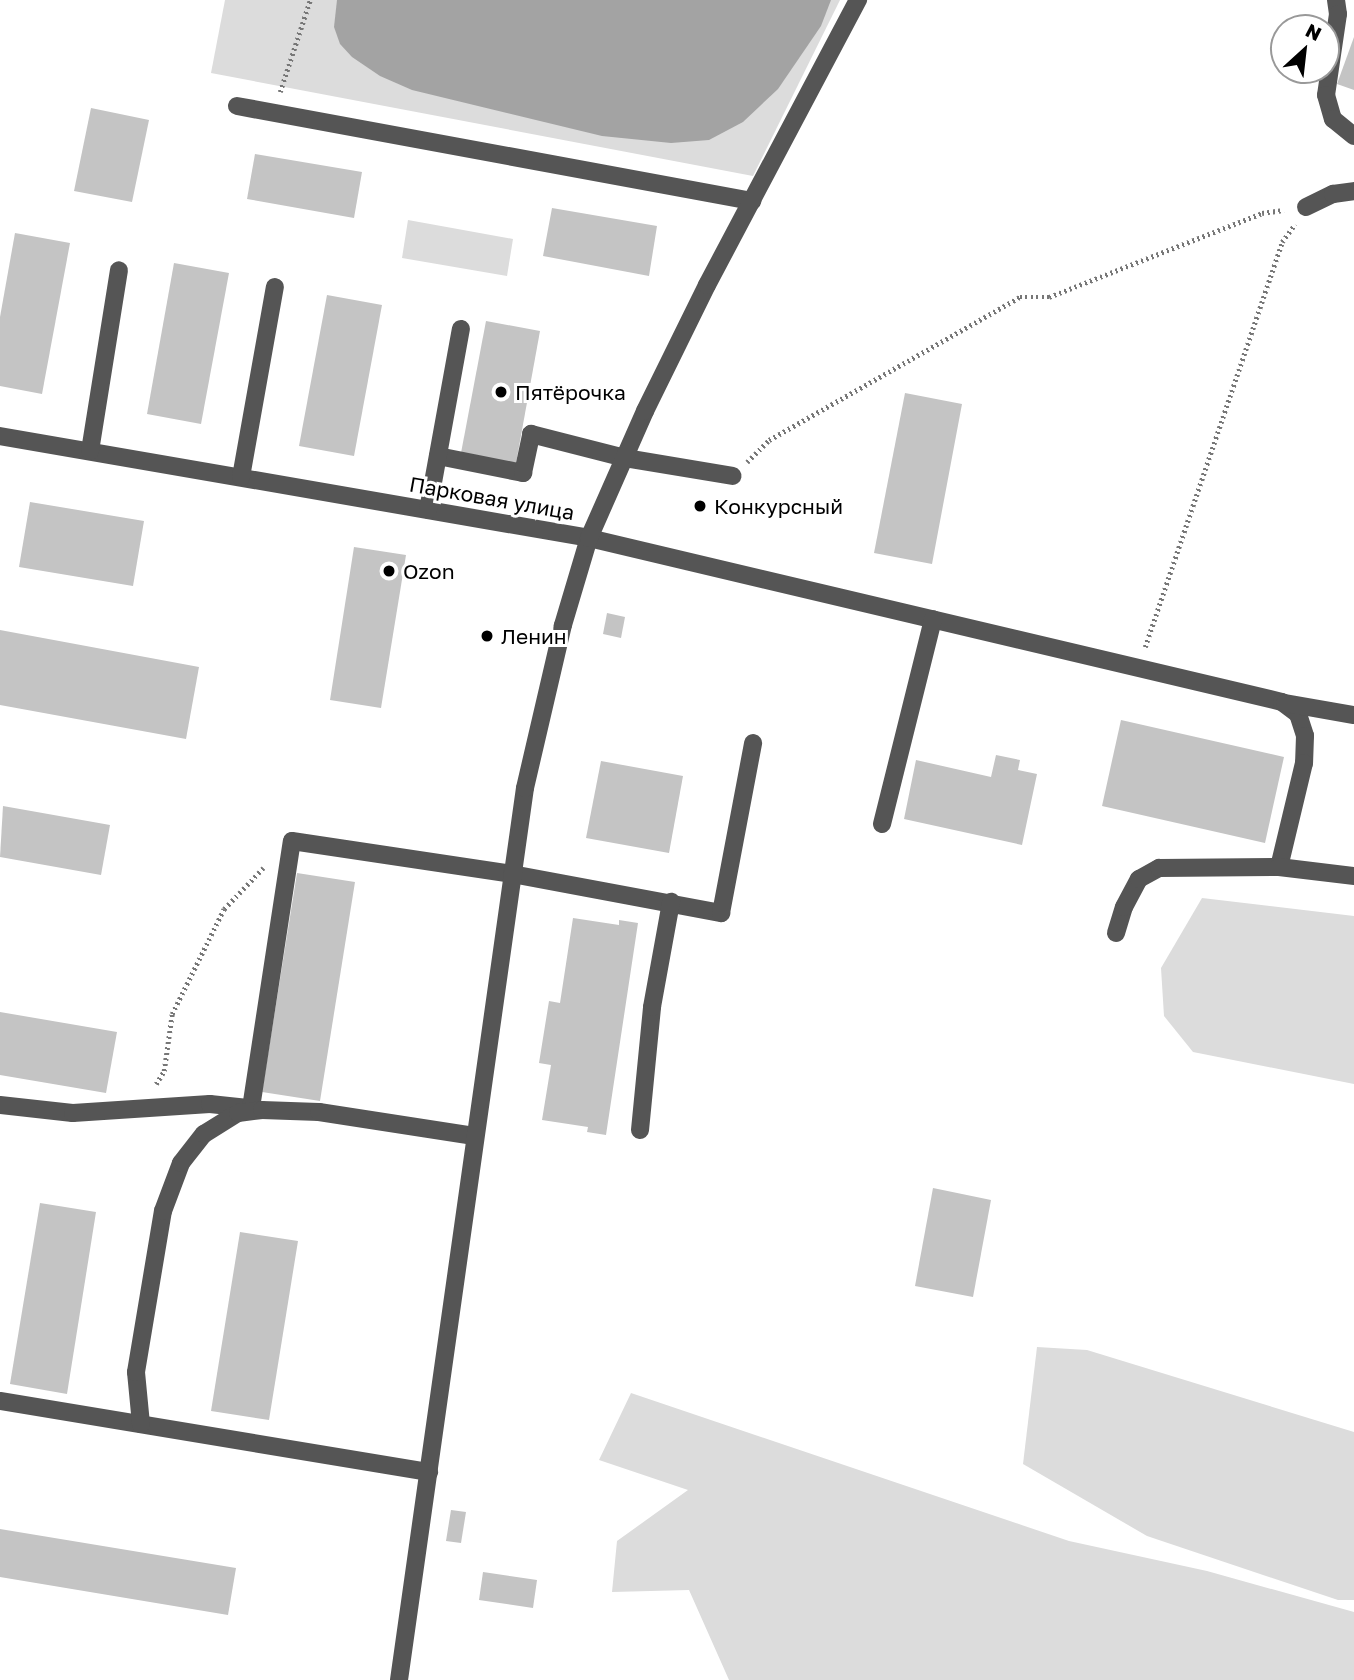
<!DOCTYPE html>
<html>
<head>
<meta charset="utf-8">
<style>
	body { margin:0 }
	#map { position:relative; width:1354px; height:1680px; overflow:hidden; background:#fff; font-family:"Golos Text",sans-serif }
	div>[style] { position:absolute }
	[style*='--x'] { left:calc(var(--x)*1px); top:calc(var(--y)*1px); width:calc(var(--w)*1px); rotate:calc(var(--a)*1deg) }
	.green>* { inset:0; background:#dcdcdc }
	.water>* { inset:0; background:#a3a3a3 }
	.building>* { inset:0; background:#c4c4c4 }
	.path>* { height:4.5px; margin-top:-2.25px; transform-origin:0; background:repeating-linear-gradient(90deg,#777 0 2px,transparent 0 5.5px) }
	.minor>* { height:18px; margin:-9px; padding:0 9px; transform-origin:9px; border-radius:9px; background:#555 }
	.dots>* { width:19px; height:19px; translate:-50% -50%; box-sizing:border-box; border:4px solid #fff; border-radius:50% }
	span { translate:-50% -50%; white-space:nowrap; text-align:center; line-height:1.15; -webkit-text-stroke:6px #fff; paint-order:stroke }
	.poi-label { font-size:21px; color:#000 }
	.left { translate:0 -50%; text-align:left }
	.street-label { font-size:21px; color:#000 }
	.north { position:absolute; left:1270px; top:14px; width:70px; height:70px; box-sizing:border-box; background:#fff; border:2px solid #999; border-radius:50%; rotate:27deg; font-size:19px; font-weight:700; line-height:28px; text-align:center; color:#000 }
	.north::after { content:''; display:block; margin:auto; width:24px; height:32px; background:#000; clip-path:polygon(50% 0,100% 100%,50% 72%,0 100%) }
</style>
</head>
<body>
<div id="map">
	<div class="green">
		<div style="clip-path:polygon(225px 0,840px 0,753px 176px,211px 73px)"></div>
		<div style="clip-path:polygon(408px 220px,513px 239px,507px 276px,402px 258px)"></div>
		<div style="clip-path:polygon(1202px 898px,1354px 916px,1354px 1084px,1193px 1052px,1164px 1016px,1161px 968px)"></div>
		<div style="clip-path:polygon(1037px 1347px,1087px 1350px,1354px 1432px,1354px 1600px,1338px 1600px,1147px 1536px,1023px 1464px)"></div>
		<div style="clip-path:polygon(631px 1393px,1069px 1541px,1207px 1571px,1354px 1612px,1354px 1680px,729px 1680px,689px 1590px,612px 1592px,617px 1541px,688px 1490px,599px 1460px)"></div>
	</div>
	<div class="water">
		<div style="clip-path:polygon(337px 0,831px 0,821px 26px,778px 89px,743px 122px,709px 140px,671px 143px,602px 136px,412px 90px,380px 76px,352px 57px,340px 44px,334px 27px)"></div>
	</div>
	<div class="building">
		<div style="clip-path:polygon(1354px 37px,1354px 90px,1337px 84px)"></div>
		<div style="clip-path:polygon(91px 108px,149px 120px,132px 202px,74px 191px)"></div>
		<div style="clip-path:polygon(255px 154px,362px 172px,354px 218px,247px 199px)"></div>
		<div style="clip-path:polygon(552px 208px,657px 226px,649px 276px,543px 256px)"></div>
		<div style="clip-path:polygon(15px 233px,70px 243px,42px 394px,0 386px,0 317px)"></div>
		<div style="clip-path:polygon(174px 263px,229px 273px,201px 424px,147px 414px)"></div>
		<div style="clip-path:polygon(327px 295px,382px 305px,354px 456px,299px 446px)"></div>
		<div style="clip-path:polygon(486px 321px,540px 331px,516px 463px,461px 453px)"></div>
		<div style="clip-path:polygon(905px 393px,962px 404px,932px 564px,874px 553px)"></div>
		<div style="clip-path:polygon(30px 502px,144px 521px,133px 586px,19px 567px)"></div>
		<div style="clip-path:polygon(354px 547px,406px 555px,381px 708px,330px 700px)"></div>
		<div style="clip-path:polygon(607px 613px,625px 617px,621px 638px,603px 634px)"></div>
		<div style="clip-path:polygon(0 630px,199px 667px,186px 739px,0 705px)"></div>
		<div style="clip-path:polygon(1121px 720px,1284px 757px,1265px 843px,1102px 806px)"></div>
		<div style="clip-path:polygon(996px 755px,1020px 760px,1018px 770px,1037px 774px,1022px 845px,904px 819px,916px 760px,991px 777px)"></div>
		<div style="clip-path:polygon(601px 761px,683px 776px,669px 853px,586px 838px)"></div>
		<div style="clip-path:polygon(3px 806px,110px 825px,101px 875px,0 857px)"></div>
		<div style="clip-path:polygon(297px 873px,355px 882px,320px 1101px,262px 1092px)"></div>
		<div style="clip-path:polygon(573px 918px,619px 925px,619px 920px,638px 923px,606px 1135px,587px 1132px,588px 1127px,542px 1120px,551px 1065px,539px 1063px,549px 1001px,560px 1003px)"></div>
		<div style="clip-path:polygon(0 1012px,117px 1032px,106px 1093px,0 1075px)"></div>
		<div style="clip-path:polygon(933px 1188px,991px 1200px,973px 1297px,915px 1286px)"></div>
		<div style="clip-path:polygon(40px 1203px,96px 1212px,67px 1394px,10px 1384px)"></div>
		<div style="clip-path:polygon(240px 1232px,298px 1241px,269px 1420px,211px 1411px)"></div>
		<div style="clip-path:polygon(451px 1510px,466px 1512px,461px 1543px,446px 1541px)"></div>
		<div style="clip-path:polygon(0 1529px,236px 1568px,228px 1615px,0 1577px)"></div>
		<div style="clip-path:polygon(483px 1572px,537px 1580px,533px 1608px,479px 1600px)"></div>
	</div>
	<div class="path">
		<div style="--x:280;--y:92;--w:97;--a:-71.9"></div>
		<div style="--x:747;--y:462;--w:31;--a:-45"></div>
		<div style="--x:769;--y:440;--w:289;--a:-29.7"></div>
		<div style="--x:1020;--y:297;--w:29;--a:0"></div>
		<div style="--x:1049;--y:297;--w:229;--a:-21.5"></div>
		<div style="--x:1262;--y:213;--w:22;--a:-8"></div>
		<div style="--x:1145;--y:647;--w:428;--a:-71.3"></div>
		<div style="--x:1282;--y:242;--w:22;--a:-54"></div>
		<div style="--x:156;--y:1084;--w:15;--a:-58"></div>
		<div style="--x:164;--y:1071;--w:58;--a:-82"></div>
		<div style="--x:172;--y:1014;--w:117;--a:-63.7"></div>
		<div style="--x:224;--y:909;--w:57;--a:-46.4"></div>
	</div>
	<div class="minor">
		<div style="--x:1336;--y:0;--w:14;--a:82"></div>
		<div style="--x:1338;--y:14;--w:82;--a:98.4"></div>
		<div style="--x:1326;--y:95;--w:25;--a:74"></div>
		<div style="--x:1333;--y:119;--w:27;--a:39"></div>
		<div style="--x:237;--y:106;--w:524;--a:10.45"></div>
		<div style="--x:1306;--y:207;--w:30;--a:-26"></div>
		<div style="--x:1333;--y:194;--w:21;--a:-8"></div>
		<div style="--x:0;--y:436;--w:598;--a:9.82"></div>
		<div style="--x:589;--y:538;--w:712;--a:13.31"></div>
		<div style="--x:1282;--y:702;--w:20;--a:37"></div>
		<div style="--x:1298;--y:714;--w:23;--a:72"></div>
		<div style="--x:1305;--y:736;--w:27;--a:92"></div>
		<div style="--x:1304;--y:763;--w:107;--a:103.5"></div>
		<div style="--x:90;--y:451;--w:183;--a:-80.9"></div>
		<div style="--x:438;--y:456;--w:87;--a:11.3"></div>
		<div style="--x:523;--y:473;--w:40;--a:-78"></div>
		<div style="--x:531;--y:434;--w:97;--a:14.3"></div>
		<div style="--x:625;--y:458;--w:109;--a:9.5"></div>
		<div style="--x:241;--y:477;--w:193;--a:-79.9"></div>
		<div style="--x:428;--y:510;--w:184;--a:-79.7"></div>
		<div style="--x:1285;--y:703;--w:70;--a:9.9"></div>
		<div style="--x:882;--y:824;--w:211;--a:-76"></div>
		<div style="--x:1116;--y:933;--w:27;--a:-73"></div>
		<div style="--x:1124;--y:907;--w:32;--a:-62"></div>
		<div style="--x:1139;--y:879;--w:23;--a:-29"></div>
		<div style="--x:1159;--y:868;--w:120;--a:-0.5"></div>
		<div style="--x:1279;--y:867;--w:76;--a:6.8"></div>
		<div style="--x:0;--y:1105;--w:73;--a:6.3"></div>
		<div style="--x:73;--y:1113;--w:137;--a:-3.8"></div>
		<div style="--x:210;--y:1104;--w:38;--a:6"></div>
		<div style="--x:251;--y:1108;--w:270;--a:-81.3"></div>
		<div style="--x:292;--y:841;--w:222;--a:8.5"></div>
		<div style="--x:512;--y:874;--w:213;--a:10.6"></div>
		<div style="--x:721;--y:913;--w:173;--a:-79.3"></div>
		<div style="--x:640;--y:1130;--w:124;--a:-84.4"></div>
		<div style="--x:652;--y:1007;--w:107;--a:-79.7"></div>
		<div style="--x:0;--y:1401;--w:435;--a:9.4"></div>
		<div style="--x:141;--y:1424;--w:52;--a:-95.5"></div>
		<div style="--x:136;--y:1372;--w:163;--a:-80.5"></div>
		<div style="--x:163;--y:1211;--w:51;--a:-69.4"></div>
		<div style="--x:181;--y:1163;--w:37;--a:-52"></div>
		<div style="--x:204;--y:1134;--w:40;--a:-32"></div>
		<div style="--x:238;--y:1113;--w:24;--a:-7"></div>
		<div style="--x:262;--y:1110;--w:57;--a:2"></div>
		<div style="--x:319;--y:1112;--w:157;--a:8.8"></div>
		<div style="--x:399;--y:1680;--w:901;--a:-81.96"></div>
		<div style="--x:525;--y:788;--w:167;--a:-76.9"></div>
		<div style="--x:563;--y:625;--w:91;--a:-73.4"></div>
		<div style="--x:589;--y:538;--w:139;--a:-66.2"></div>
		<div style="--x:645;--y:411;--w:140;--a:-63.8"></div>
		<div style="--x:707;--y:285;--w:323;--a:-62.1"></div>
	</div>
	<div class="dots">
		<div style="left:501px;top:392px;background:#000"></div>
		<div style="left:700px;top:506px;background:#000"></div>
		<div style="left:389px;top:571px;background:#000"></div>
		<div style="left:487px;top:636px;background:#000"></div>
	</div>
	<div class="poi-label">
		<span class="left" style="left:515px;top:392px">Пятёрочка</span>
		<span class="left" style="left:714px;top:506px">Конкурсный</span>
		<span class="left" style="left:403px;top:571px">Ozon</span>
		<span class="left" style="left:501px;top:636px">Ленин</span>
	</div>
	<div class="street-label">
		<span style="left:492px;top:498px;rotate:10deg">Парковая улица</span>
	</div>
	<div class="north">N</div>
</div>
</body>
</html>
